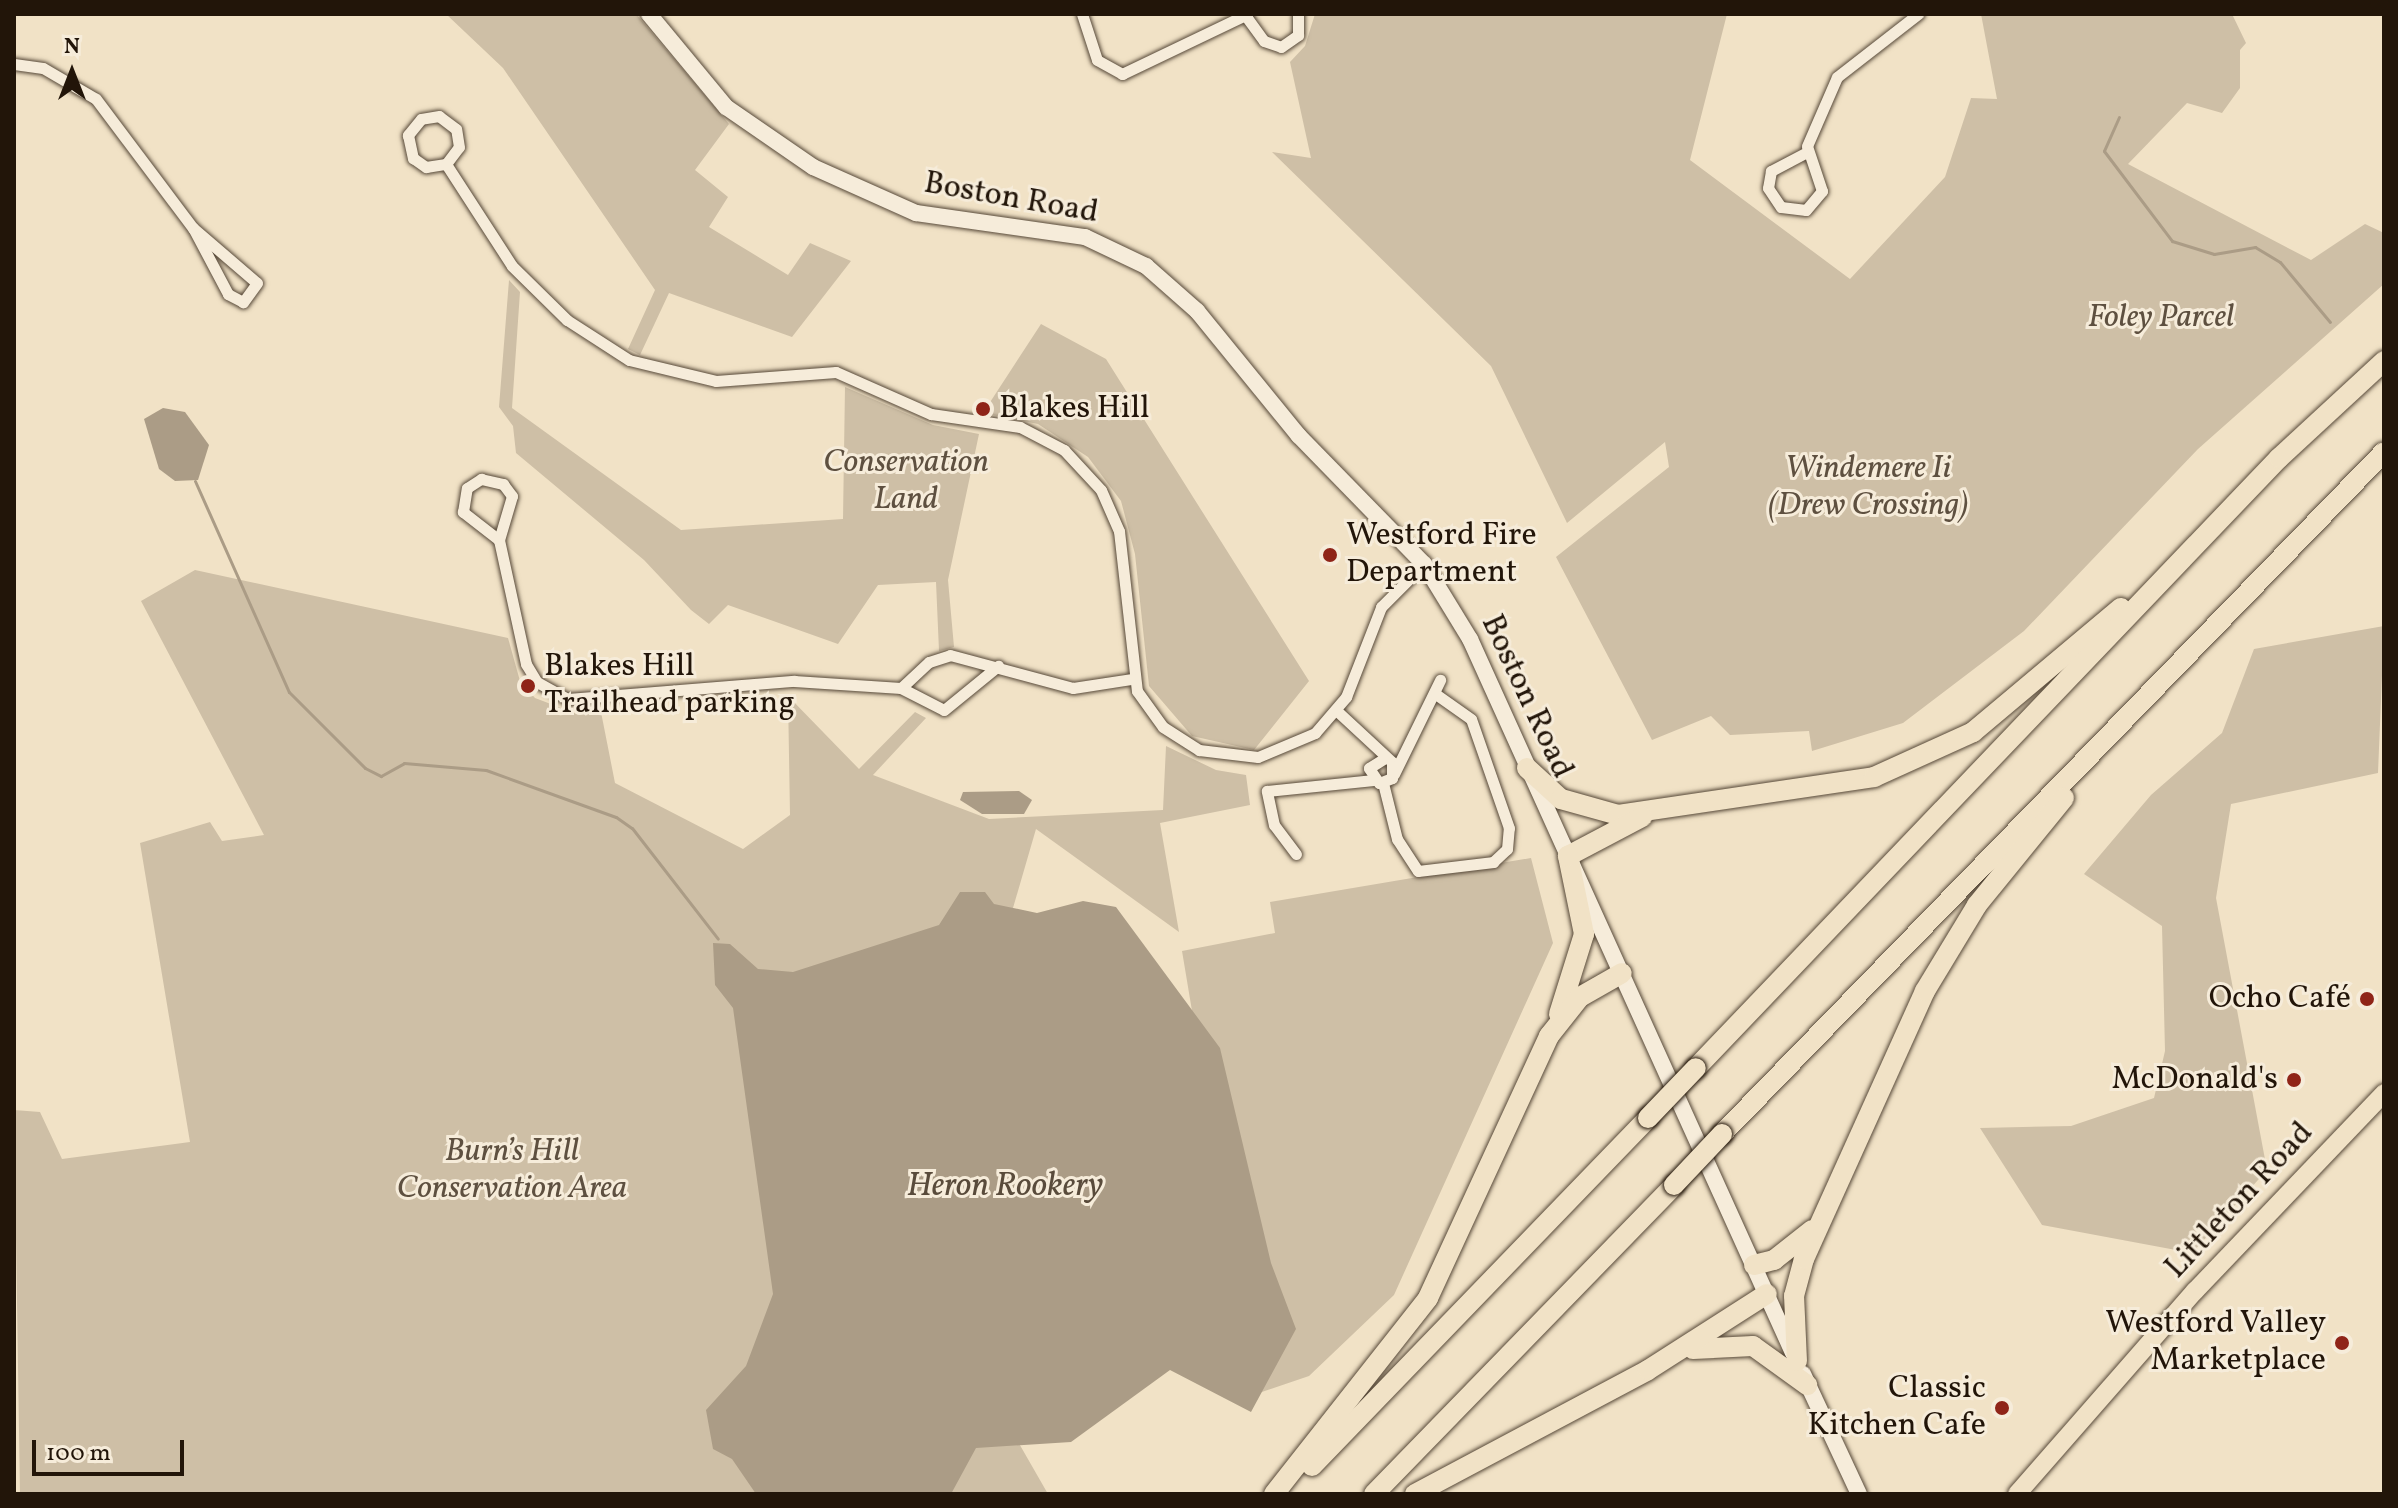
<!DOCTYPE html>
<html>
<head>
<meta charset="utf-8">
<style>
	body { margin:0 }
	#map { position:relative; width:2398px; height:1508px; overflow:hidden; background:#f1e2c6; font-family:Vollkorn,serif }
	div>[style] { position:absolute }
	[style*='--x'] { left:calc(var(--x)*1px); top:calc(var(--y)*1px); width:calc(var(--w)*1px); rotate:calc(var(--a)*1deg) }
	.green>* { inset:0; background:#cebfa6 }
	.water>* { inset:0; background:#ab9c86 }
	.stream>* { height:3px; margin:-1.5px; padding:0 1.5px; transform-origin:1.5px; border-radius:1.5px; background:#ab9c86 }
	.roads { filter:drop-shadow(0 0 2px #564838) drop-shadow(0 0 2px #564838) }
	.street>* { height:11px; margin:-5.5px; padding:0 5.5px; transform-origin:5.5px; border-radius:5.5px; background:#f6ecda }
	.secondary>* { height:16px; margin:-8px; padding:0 8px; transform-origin:8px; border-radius:8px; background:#f6ecda }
	.primary>* { height:18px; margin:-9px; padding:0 9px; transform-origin:9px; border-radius:9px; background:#f1e2c6 }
	.highway>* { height:20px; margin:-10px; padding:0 10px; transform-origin:10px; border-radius:10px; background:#f1e2c6 }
	.bridges { filter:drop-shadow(0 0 2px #221509) drop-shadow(0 0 2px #221509) }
	.highway-bridge>* { height:20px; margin:-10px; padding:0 10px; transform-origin:10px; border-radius:10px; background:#f1e2c6 }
	.dots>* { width:22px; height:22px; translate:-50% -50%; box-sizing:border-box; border:4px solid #f6ecda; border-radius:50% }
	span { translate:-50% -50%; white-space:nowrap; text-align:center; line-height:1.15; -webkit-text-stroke:6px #f6ecda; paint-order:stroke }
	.street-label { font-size:32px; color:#221509 }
	.park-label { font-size:32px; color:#5e5040; font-style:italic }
	.poi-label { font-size:32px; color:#221509 }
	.left { translate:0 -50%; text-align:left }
	.right { translate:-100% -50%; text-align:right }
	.water-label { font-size:34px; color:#594b3b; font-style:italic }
	.frame { position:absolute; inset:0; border:16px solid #221509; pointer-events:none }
	.north { position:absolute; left:32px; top:32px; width:80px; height:80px; -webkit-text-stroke:6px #f6ecda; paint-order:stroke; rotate:0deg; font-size:22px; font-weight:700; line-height:32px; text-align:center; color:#221509 }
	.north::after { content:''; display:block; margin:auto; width:28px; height:36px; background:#221509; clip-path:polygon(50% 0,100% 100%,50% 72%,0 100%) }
	.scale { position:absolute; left:32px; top:1440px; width:152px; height:36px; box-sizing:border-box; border:4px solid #221509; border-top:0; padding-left:10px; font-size:24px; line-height:28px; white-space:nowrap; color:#221509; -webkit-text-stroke:6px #f6ecda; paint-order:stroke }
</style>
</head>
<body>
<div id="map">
	<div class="green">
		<div style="clip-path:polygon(446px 14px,636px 14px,729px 124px,695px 170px,728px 197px,709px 227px,788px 275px,810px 243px,851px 261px,792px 337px,669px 293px,640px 355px,628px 349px,655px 290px,503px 68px)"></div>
		<div style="clip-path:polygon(1315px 14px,1727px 14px,1690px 160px,1850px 279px,1945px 177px,1971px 98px,1997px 99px,1981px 14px,2232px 14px,2246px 43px,2240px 50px,2240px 88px,2222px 113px,2187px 103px,2128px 164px,2311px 260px,2365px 224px,2384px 233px,2384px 284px,2198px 449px,2024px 631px,1903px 723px,1812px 751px,1809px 731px,1730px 735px,1711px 716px,1652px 740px,1556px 557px,1669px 467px,1665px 442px,1567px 523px,1491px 366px,1272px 152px,1311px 158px,1290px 62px,1305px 46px)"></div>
		<div style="clip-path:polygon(509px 280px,520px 292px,512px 408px,681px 530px,843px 519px,845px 387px,933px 425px,979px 434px,948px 580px,954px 647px,939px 651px,936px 582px,878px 585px,838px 644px,728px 605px,709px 624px,691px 610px,644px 560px,516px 453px,513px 426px,499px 407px)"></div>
		<div style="clip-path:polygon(1041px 324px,1106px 359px,1309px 681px,1254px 750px,1192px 736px,1149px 686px,1135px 554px,1121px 501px,1088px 457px,1038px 424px,983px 413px)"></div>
		<div style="clip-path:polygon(195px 570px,508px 638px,520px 681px,535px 698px,577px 714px,601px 712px,615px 783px,743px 849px,790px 815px,788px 696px,859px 769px,915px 712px,926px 718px,873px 775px,989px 819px,1163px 810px,1166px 746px,1216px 770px,1246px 775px,1250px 805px,1160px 823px,1179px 932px,1036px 829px,953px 1114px,831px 1116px,1048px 1494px,20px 1494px,14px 1110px,40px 1112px,62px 1159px,190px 1142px,140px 843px,210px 822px,222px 841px,264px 835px,141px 601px)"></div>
		<div style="clip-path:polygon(2384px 626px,2378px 773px,2231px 804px,2216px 898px,2267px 1170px,2192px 1253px,2042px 1225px,1980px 1128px,2071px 1126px,2154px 1098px,2165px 1051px,2162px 926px,2084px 874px,2151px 795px,2222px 733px,2254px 649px)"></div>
		<div style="clip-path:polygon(1531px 858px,1553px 943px,1394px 1295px,1309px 1376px,1256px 1394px,1182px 951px,1275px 933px,1270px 902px)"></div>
	</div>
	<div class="water">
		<div style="clip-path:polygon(163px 408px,185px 412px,209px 445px,198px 480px,175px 481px,159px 469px,144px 419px)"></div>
		<div style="clip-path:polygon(1019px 791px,1032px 800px,1024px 814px,982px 814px,960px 800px,963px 792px)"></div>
		<div style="clip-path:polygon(960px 892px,985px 892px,994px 904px,1037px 913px,1083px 901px,1116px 907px,1220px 1048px,1271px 1263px,1296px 1329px,1251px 1412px,1170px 1370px,1071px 1442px,976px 1448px,951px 1494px,756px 1494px,732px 1459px,713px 1449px,706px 1410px,746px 1366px,773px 1294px,733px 1008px,715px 985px,713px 943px,730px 944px,758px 969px,793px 972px,939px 925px)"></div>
	</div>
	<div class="stream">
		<div style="--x:2119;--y:117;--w:37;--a:114"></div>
		<div style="--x:2104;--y:151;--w:113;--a:52.9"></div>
		<div style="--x:2172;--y:241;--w:44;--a:17.2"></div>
		<div style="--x:2214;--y:254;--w:42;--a:-9.7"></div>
		<div style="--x:2255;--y:247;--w:29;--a:31"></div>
		<div style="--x:2280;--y:262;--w:78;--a:50.2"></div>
		<div style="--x:195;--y:481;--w:231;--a:66"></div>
		<div style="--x:289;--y:692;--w:107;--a:45"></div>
		<div style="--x:365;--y:768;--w:18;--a:27"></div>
		<div style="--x:381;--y:776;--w:26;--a:-29"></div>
		<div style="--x:404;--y:763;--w:82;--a:4.9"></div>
		<div style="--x:486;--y:770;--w:138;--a:19.9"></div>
		<div style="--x:616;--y:817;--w:19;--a:35"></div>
		<div style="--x:632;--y:828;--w:140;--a:52.2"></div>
	</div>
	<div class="roads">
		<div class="street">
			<div style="--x:1082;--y:14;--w:48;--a:71.9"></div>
			<div style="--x:1097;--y:60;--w:29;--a:29"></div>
			<div style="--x:1122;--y:74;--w:139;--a:-25.6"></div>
			<div style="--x:1245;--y:15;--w:32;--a:54"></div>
			<div style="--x:1264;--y:41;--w:18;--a:19"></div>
			<div style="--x:1281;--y:47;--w:21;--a:-35"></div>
			<div style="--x:1298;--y:35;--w:21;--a:-90"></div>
			<div style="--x:14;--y:64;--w:29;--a:8"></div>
			<div style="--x:43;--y:68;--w:61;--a:30.3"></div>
			<div style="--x:96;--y:99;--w:161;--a:53.1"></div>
			<div style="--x:193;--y:228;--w:84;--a:40.7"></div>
			<div style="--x:257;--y:283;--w:24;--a:126"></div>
			<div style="--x:243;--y:302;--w:17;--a:-152"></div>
			<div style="--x:228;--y:294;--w:75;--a:-117.9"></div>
			<div style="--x:1807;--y:152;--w:41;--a:152.2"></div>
			<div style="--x:1771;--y:171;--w:17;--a:100"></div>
			<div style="--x:1768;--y:188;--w:23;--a:56"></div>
			<div style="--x:1781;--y:207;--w:25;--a:7"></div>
			<div style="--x:1806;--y:210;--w:25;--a:-50"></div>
			<div style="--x:1822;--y:191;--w:47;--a:-108.4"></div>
			<div style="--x:1807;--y:146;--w:75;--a:-66.5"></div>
			<div style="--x:1837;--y:77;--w:103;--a:-37.9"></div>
			<div style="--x:446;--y:164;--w:21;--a:-53"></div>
			<div style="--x:459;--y:147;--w:18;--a:-99"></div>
			<div style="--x:456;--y:129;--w:21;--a:-143"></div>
			<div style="--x:439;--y:116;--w:18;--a:171"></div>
			<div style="--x:421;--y:119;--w:21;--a:129"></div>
			<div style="--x:408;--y:135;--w:24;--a:78"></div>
			<div style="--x:413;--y:158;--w:16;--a:35"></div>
			<div style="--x:426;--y:167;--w:20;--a:-9"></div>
			<div style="--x:446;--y:164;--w:121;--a:57.1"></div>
			<div style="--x:512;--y:266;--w:77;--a:44.5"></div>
			<div style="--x:567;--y:320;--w:74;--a:32.8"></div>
			<div style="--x:629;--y:360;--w:89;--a:13.6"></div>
			<div style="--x:716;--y:381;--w:120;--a:-4.3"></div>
			<div style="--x:836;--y:372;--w:104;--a:23.9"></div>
			<div style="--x:931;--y:414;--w:90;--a:8.3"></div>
			<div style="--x:1020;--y:427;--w:50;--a:27.6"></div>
			<div style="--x:1064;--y:450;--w:54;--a:47.2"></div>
			<div style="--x:1101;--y:490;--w:45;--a:66.3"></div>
			<div style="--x:1119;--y:531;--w:161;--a:83.6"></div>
			<div style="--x:1137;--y:691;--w:44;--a:54.2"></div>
			<div style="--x:1163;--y:727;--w:43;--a:32.6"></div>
			<div style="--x:1199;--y:750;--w:59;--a:6.8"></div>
			<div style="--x:1258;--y:757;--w:62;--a:-22.8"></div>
			<div style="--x:1315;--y:733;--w:48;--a:-49.3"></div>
			<div style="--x:1346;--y:697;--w:97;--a:-68.7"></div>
			<div style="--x:1381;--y:607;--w:61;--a:-45"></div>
			<div style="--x:499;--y:540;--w:46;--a:-142.1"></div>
			<div style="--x:463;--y:512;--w:24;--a:-81"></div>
			<div style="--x:467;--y:488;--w:17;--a:-33"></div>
			<div style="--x:481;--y:479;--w:23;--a:13"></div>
			<div style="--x:503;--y:484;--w:15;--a:53"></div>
			<div style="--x:512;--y:496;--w:46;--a:106.5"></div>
			<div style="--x:499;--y:540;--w:127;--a:77.7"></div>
			<div style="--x:526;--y:664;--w:21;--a:59"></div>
			<div style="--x:537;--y:682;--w:35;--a:29"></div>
			<div style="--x:568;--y:699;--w:227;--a:-4.6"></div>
			<div style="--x:794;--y:681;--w:107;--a:3.7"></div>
			<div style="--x:901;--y:688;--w:48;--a:27.1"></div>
			<div style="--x:944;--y:710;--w:70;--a:-39.2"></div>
			<div style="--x:901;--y:688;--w:38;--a:-43"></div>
			<div style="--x:929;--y:662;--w:22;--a:-18"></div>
			<div style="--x:950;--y:655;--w:127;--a:15"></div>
			<div style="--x:1073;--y:688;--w:60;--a:-8.7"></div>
			<div style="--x:1337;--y:711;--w:75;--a:42.8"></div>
			<div style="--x:1392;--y:762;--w:16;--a:90"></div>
			<div style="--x:1392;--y:778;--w:14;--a:159"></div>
			<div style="--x:1379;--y:783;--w:18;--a:-124"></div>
			<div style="--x:1369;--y:768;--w:19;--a:-32"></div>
			<div style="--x:1394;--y:774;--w:105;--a:-63.9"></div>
			<div style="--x:1383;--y:783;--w:58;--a:76"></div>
			<div style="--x:1397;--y:839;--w:38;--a:57"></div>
			<div style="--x:1418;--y:871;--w:76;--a:-6.8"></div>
			<div style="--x:1493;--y:862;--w:19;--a:-43"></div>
			<div style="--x:1507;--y:849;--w:21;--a:-85"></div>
			<div style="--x:1509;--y:828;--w:115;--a:-109.2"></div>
			<div style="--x:1471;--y:719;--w:45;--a:-144.9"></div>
			<div style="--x:1296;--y:854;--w:36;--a:-127"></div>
			<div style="--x:1274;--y:825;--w:35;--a:-102"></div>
			<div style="--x:1267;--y:791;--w:107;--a:-5.9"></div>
		</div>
		<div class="secondary">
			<div style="--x:649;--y:14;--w:121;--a:50.4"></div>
			<div style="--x:726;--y:107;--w:106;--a:34.6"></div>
			<div style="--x:813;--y:167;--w:113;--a:24.1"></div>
			<div style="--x:916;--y:213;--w:171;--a:8.1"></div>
			<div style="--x:1085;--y:237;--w:68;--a:25.4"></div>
			<div style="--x:1146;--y:266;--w:68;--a:41.4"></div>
			<div style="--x:1197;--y:311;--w:161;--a:50.8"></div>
			<div style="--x:1299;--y:436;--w:179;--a:45.7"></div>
			<div style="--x:1424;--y:564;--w:88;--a:58.5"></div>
			<div style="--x:1470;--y:639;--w:784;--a:65.66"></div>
			<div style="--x:1803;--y:1374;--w:132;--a:65"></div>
		</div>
		<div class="primary">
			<div style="--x:2017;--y:1494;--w:270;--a:-48.8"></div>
			<div style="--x:2195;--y:1291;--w:274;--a:-46.3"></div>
		</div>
		<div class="highway">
			<div style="--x:1527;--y:768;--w:46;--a:42.4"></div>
			<div style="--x:1561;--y:799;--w:59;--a:15.7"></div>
			<div style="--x:1618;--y:815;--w:259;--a:-8.4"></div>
			<div style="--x:1874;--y:777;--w:109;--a:-24.4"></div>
			<div style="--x:1973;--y:732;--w:193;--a:-40"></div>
			<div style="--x:1559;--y:1014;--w:84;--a:-72.6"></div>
			<div style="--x:1584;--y:934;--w:80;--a:-101.6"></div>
			<div style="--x:1568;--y:856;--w:84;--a:-27.8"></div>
			<div style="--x:1696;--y:1068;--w:844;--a:-46.3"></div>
			<div style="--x:2279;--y:458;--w:143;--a:-42.7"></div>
			<div style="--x:1722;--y:1134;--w:950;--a:-45.85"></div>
			<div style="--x:1754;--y:1265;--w:21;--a:-14"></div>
			<div style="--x:1774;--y:1260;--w:48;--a:-38.3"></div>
			<div style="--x:1693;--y:1349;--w:60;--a:-2.9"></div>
			<div style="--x:1753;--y:1346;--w:67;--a:35.8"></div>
			<div style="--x:1797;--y:1361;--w:65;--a:-92.6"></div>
			<div style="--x:1794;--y:1296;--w:38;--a:-75"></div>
			<div style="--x:1804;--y:1259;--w:294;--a:-65.7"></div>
			<div style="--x:1925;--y:991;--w:100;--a:-58.8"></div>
			<div style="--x:1977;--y:905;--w:138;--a:-50.9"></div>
			<div style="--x:1312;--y:1466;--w:484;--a:-46"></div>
			<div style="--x:1274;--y:1494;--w:249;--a:-51.8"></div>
			<div style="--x:1428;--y:1298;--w:289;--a:-65.2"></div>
			<div style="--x:1549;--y:1036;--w:50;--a:-51.5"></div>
			<div style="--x:1580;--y:997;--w:48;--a:-29.7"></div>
			<div style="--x:1374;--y:1494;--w:431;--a:-45.8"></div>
			<div style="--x:1415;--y:1494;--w:264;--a:-28"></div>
			<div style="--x:1648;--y:1370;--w:141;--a:-32.6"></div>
		</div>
	</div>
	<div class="bridges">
		<div class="highway-bridge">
			<div style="--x:1648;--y:1118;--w:69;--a:-46.2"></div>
			<div style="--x:1674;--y:1185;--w:70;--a:-46.7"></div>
		</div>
	</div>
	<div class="dots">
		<div style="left:983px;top:409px;background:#8f2418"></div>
		<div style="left:1330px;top:555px;background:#8f2418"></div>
		<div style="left:528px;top:686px;background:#8f2418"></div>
		<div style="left:2367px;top:999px;background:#8f2418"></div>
		<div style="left:2294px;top:1080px;background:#8f2418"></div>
		<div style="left:2342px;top:1343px;background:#8f2418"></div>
		<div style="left:2002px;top:1408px;background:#8f2418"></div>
	</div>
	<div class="street-label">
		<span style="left:1011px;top:199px;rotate:10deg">Boston Road</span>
		<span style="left:1526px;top:697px;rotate:65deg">Boston Road</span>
		<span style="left:2240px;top:1201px;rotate:-47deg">Littleton Road</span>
	</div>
	<div class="park-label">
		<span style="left:2161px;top:318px">Foley Parcel</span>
		<span style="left:906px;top:482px">Conservation<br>Land</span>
		<span style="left:1868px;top:488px">Windemere Ii<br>(Drew Crossing)</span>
		<span style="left:512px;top:1171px">Burn’s Hill<br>Conservation Area</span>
	</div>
	<div class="poi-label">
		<span class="left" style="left:999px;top:409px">Blakes Hill</span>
		<span class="left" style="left:1346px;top:555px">Westford Fire<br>Department</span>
		<span class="left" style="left:544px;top:686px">Blakes Hill<br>Trailhead parking</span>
		<span class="right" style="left:2351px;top:999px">Ocho Café</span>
		<span class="right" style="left:2278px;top:1080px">McDonald's</span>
		<span class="right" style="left:2326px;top:1343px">Westford Valley<br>Marketplace</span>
		<span class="right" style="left:1986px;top:1408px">Classic<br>Kitchen Cafe</span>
	</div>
	<div class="water-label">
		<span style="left:1005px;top:1187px">Heron Rookery</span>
	</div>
	<div class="frame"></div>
	<div class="north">N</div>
	<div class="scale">100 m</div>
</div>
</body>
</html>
